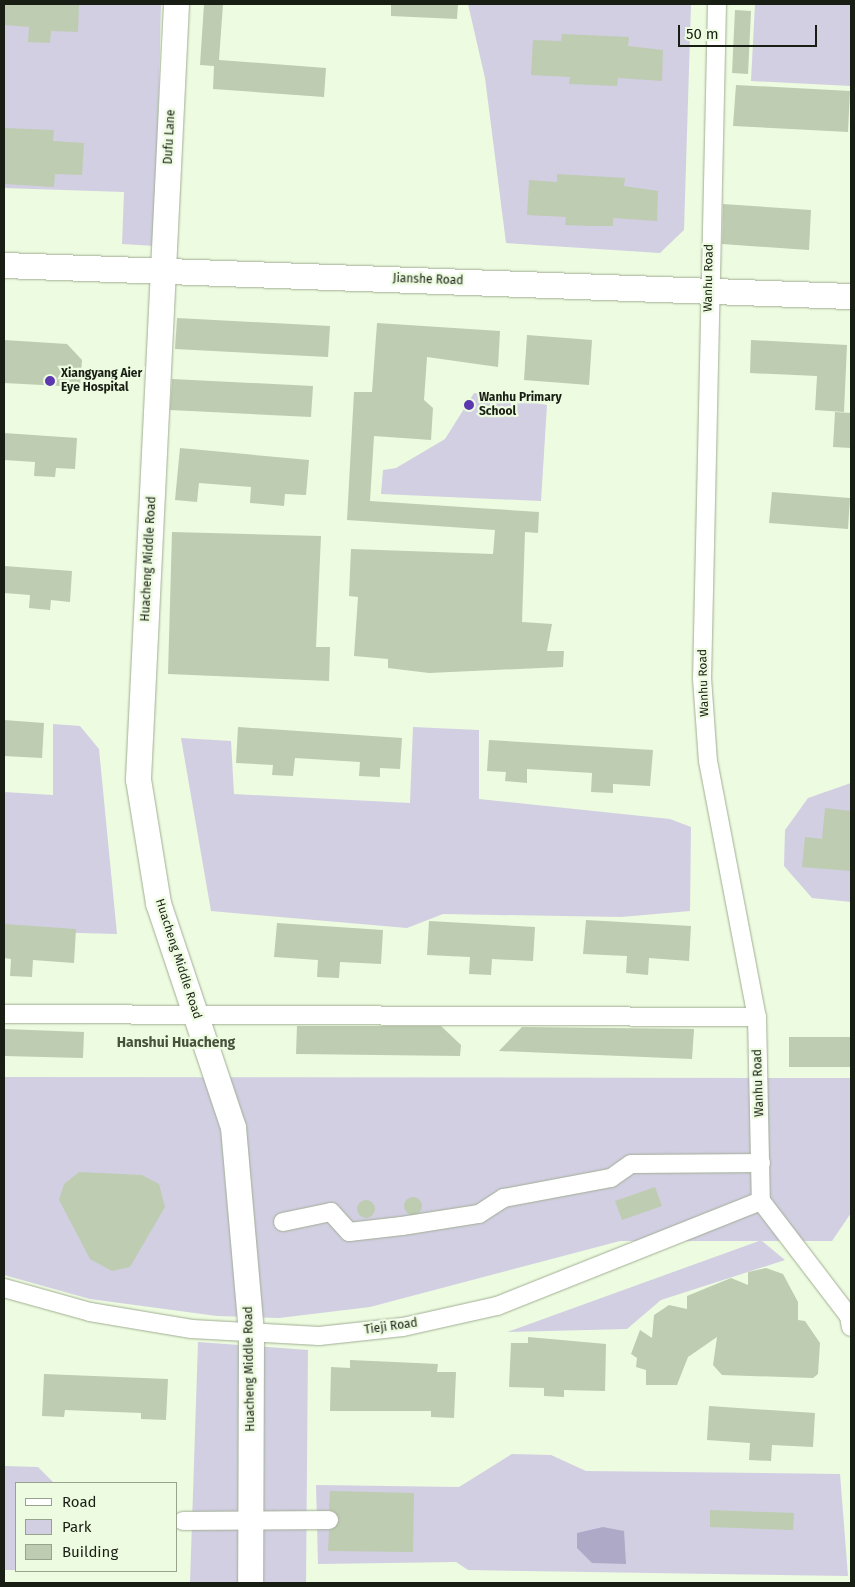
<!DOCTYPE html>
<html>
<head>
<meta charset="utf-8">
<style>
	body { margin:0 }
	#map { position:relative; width:855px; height:1587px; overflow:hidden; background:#edfbe0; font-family:"Fira Sans",sans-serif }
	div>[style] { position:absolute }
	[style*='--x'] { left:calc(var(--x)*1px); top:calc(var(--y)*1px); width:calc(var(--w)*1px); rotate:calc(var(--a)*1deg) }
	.green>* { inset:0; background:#d2cfe3 }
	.water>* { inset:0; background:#ada9c7 }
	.building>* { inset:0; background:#beccb1 }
	.round { border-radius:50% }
	.roads { filter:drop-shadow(0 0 1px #a1ae94) drop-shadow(0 0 1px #a1ae94) }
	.street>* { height:18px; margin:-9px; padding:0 9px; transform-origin:9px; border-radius:9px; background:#fff }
	.secondary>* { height:25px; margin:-12.5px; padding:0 12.5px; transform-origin:12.5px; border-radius:12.5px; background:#fff }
	.dots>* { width:14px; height:14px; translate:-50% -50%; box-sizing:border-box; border:2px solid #edfbe0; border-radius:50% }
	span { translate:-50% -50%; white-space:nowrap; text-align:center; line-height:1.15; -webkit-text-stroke:4.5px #edfbe0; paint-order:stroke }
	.street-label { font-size:12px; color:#191e14 }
	.poi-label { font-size:12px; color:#191e14; font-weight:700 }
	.left { translate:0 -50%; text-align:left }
	.neighbourhood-label { font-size:14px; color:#47523c; font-weight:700 }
	.frame { position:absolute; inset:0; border:5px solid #191e14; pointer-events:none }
	.legend { position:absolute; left:15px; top:1482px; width:162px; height:90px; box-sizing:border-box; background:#edfbe0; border:1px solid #98a38e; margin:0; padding:6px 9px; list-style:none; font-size:15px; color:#191e14 }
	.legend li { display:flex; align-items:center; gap:10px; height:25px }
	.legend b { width:25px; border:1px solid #98a38e }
	.scale { position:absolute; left:678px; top:25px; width:139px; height:22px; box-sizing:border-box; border:2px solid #191e14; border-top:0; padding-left:6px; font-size:15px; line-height:18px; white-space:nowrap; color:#191e14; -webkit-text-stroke:4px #edfbe0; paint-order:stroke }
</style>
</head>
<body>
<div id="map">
	<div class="green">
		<div style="clip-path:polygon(4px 4px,161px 4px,155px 246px,122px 244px,124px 192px,4px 188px)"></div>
		<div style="clip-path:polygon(468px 4px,691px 4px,684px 230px,660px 253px,506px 243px,485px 78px)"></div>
		<div style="clip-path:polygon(755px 4px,851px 4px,851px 86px,751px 81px)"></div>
		<div style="clip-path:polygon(474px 393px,547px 405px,541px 501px,381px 494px,383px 470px,396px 468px,445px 439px)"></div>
		<div style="clip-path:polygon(53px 724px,80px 726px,99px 749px,117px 934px,4px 931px,4px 792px,53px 795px)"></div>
		<div style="clip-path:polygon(413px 727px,479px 730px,479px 799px,670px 819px,691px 827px,690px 911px,621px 917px,443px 914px,407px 928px,211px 911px,181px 738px,231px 741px,234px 794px,410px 803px)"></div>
		<div style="clip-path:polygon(851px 783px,851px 902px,812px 898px,784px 866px,785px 830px,808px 798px)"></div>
		<div style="clip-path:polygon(4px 1077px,851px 1078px,851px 1213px,832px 1241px,762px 1241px,785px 1260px,661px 1300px,627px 1329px,507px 1332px,759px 1241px,620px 1241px,370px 1307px,279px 1318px,217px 1316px,90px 1299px,4px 1275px)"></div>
		<div style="clip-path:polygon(198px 1342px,308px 1350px,306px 1583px,190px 1583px)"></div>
		<div style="clip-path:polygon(512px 1454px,551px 1455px,586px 1471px,840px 1474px,848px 1576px,468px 1570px,456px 1562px,318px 1564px,316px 1485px,459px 1487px)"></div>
		<div style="clip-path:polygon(4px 1466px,38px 1467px,54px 1483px,16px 1483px,16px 1570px,4px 1570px)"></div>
	</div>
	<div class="water">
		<div style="clip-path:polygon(603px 1527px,624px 1531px,626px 1564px,592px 1563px,577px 1548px,577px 1533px)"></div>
	</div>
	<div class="building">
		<div style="clip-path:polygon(4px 4px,79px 4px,78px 32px,51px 31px,50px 43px,28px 42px,29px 27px,4px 25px)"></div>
		<div style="clip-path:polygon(204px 4px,223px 4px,219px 60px,326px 68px,324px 97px,213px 89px,214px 66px,200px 65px)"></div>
		<div style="clip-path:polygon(391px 4px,458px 4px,457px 19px,391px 16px)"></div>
		<div style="clip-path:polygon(735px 10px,751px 11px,748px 74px,732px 73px)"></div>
		<div style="clip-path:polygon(562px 34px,629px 37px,628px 46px,663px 50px,662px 81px,618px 78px,617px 86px,569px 84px,570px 77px,531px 75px,533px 40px,561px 41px)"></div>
		<div style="clip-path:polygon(736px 85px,850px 91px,848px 132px,733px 126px)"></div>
		<div style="clip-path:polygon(4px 128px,54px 130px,53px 141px,84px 143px,82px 175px,55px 174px,54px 187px,4px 184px)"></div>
		<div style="clip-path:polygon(557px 174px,625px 178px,624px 186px,658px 191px,657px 221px,613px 218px,613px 226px,593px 226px,565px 225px,566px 217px,527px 215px,529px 180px,557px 182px)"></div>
		<div style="clip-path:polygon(723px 204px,811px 210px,809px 250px,722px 244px)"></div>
		<div style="clip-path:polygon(177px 318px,330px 326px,328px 357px,175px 349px)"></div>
		<div style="clip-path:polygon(377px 323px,500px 331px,498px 367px,427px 357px,424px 400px,433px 408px,431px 440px,374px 436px,370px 501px,539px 512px,538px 533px,525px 532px,522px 622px,552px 624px,547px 651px,564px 651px,563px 667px,429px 673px,388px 668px,388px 659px,354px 656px,358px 597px,349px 596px,351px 549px,493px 554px,495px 530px,347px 520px,354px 392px,372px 392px)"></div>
		<div style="clip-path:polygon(527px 335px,592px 340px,589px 385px,524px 380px)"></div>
		<div style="clip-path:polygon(4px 340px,67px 344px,82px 360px,80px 387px,4px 383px)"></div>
		<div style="clip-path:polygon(751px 340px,847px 345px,844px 412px,815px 410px,817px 376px,750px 373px)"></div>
		<div style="clip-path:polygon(172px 379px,313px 386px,311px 417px,170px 410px)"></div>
		<div style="clip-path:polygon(835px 412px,851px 413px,851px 448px,833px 447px)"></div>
		<div style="clip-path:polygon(4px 433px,77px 438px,75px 469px,56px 468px,55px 477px,34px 476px,35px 462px,4px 460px)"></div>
		<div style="clip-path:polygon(180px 448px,309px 460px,306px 495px,285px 494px,284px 506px,250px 503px,251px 487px,199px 483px,197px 502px,175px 500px)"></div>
		<div style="clip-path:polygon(772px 492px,850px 498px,848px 529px,769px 523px)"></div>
		<div style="clip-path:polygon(172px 532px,321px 536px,316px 647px,330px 647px,329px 681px,168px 674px)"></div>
		<div style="clip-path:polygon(4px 566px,72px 571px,70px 602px,51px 600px,50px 610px,29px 608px,30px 595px,4px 593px)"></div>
		<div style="clip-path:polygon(4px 720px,44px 723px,42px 758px,4px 756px)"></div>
		<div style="clip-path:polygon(238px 727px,402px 738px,400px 769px,380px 768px,380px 777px,359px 776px,360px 762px,295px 758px,293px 776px,272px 775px,273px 765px,236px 763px)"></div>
		<div style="clip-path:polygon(489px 740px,653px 750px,650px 786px,613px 784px,613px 793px,591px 792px,592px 773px,527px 769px,527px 783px,505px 781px,506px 772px,487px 771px)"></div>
		<div style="clip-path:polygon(825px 808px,851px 811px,851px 871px,802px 867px,805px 837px,822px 839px)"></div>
		<div style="clip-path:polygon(586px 920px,691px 926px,689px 961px,649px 958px,648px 975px,626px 973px,627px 956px,583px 954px)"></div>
		<div style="clip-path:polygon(429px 921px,535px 927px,533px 961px,492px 959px,491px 975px,469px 974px,470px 957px,427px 955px)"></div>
		<div style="clip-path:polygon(277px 923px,383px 930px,381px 964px,340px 962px,339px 978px,317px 977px,318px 960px,274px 957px)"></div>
		<div style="clip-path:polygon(4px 924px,76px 929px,74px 963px,33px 960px,32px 977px,10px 976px,11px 959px,4px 958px)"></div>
		<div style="clip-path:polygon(297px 1026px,441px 1026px,461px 1045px,460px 1056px,296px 1054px)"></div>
		<div style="clip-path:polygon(522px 1027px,694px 1029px,692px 1059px,499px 1051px)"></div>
		<div style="clip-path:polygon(4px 1029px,84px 1032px,83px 1058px,4px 1056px)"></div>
		<div style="clip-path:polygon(789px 1037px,851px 1037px,851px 1067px,789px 1067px)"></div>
		<div style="clip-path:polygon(79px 1172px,142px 1175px,159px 1184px,165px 1207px,130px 1267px,112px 1271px,90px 1259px,59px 1200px,64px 1184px)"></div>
		<div style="clip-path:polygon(655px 1187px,662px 1206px,622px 1220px,615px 1201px)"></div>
		<div class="round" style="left:404px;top:1197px;width:18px;height:18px"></div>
		<div class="round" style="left:357px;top:1200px;width:18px;height:18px"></div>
		<div style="clip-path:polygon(766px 1268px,783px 1274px,798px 1302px,798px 1320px,805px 1321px,820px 1343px,818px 1374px,813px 1378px,722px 1375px,713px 1365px,717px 1337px,688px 1357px,677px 1385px,646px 1385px,646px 1370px,636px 1367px,637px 1358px,631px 1354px,640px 1330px,652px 1338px,654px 1315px,669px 1305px,687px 1309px,687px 1296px,731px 1278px,748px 1285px,748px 1272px)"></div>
		<div style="clip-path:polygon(528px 1337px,606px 1344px,605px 1391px,564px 1390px,564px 1397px,544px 1396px,544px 1388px,509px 1387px,511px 1343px,528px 1343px)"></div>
		<div style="clip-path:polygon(350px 1360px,438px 1364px,437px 1372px,456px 1372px,454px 1418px,431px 1417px,431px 1411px,330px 1411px,331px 1367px,350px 1368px)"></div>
		<div style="clip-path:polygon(44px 1374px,168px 1379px,166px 1420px,141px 1419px,141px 1413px,65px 1410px,64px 1417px,42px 1416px)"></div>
		<div style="clip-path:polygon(709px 1406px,815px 1413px,813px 1447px,772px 1445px,771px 1461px,749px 1460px,750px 1443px,707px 1440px)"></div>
		<div style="clip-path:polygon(330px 1491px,414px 1493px,413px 1552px,328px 1551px,329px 1531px,340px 1520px,329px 1509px)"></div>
		<div style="clip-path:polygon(710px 1510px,794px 1513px,793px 1530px,710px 1527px)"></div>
	</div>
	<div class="roads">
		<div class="street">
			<div style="--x:717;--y:4;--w:674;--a:91.27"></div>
			<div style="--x:702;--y:678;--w:83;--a:85.9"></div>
			<div style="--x:708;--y:761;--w:261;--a:79.2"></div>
			<div style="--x:757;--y:1017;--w:184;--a:88.8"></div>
			<div style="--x:761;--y:1201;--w:145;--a:52.6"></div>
			<div style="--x:849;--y:1316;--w:11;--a:80"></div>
			<div style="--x:4;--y:1014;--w:753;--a:0.23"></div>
			<div style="--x:283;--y:1222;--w:49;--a:-11.8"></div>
			<div style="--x:331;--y:1212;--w:27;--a:48"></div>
			<div style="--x:349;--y:1232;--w:53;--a:-6.5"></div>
			<div style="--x:402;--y:1226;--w:78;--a:-8.9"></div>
			<div style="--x:479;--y:1214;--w:30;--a:-33"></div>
			<div style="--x:504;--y:1198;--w:109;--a:-10.6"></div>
			<div style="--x:611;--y:1178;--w:24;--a:-35"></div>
			<div style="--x:631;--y:1164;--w:130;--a:-0.4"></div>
			<div style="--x:4;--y:1288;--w:89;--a:15.6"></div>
			<div style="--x:90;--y:1312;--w:103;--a:9.5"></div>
			<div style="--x:192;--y:1329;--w:127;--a:3.2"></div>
			<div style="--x:319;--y:1336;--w:84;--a:-6.1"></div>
			<div style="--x:403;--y:1327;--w:96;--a:-12.6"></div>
			<div style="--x:497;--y:1306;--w:284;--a:-21.7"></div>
			<div style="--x:183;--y:1521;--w:146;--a:-0.4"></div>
		</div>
		<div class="secondary">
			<div style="--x:176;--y:4;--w:776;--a:92.81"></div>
			<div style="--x:138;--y:779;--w:126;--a:80.8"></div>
			<div style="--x:158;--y:903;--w:236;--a:71.5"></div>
			<div style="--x:233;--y:1127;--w:208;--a:85"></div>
			<div style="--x:251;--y:1334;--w:249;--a:90.2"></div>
			<div style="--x:4;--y:265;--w:848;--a:2.1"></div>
		</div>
	</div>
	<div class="dots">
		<div style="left:50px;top:381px;background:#5c37af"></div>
		<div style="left:469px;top:405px;background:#5c37af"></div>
	</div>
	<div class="street-label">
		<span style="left:170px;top:137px;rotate:-87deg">Dufu Lane</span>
		<span style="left:709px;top:278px;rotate:-89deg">Wanhu Road</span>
		<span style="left:428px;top:280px;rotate:2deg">Jianshe Road</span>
		<span style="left:149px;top:559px;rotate:-87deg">Huacheng Middle Road</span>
		<span style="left:704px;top:683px;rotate:-92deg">Wanhu Road</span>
		<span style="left:178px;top:959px;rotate:72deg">Huacheng Middle Road</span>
		<span style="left:759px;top:1083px;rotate:-92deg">Wanhu Road</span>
		<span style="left:391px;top:1327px;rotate:-8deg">Tieji Road</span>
		<span style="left:250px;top:1369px;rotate:-91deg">Huacheng Middle Road</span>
	</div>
	<div class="poi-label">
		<span class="left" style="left:61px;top:381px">Xiangyang Aier<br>Eye Hospital</span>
		<span class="left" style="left:479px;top:405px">Wanhu Primary<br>School</span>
	</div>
	<div class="neighbourhood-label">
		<span style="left:176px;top:1043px">Hanshui Huacheng</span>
	</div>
	<div class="frame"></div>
	<ul class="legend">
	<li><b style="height:6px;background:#fff"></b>Road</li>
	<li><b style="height:14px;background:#d2cfe3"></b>Park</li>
	<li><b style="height:14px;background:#beccb1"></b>Building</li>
	</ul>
	<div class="scale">50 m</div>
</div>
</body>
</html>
